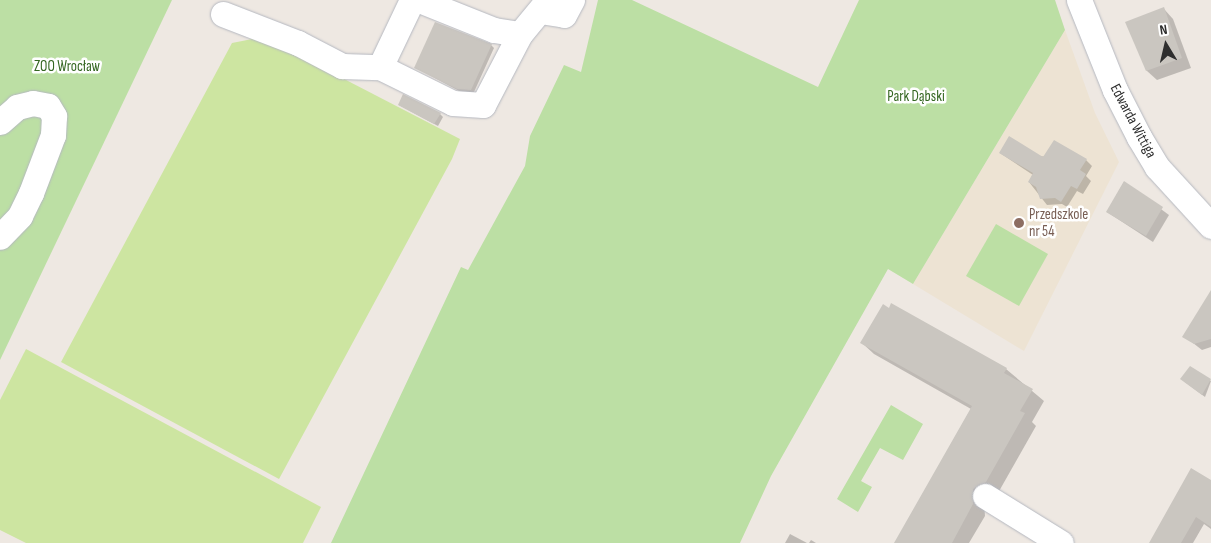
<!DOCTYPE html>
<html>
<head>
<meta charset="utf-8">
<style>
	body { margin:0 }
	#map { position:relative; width:1211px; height:543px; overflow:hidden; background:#eee8e2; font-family:"Sofia Sans Condensed",sans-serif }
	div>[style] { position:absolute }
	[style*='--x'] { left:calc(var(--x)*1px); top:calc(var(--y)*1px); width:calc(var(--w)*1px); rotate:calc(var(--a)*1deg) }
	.education>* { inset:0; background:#ede3d3 }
	.green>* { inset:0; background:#bcdfa4 }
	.pitch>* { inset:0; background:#cde5a1 }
	.shadow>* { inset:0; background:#0003 }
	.building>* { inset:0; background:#cac6c0 }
	.roads { filter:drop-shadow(0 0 1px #b5b8c0) drop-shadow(0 0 1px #b5b8c0) }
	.minor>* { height:25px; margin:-12.5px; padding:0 12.5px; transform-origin:12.5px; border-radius:12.5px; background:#fff }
	.dots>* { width:14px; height:14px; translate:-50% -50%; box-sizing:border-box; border:2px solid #fff; border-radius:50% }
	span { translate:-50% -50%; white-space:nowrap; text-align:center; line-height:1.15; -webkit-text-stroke:5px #fff; paint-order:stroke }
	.park-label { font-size:15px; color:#356722 }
	.street-label { font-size:15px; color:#2e2e2e }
	.education-label { font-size:15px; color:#785e54 }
	.left { translate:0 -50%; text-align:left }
	.north { position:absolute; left:1141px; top:20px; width:50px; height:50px; -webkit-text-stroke:4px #fff; paint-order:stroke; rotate:351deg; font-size:14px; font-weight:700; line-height:20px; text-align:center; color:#2e2e2e }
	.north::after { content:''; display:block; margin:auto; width:18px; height:22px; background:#2e2e2e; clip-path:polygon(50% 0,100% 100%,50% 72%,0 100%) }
</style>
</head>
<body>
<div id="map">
	<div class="education">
		<div style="clip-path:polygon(1065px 30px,1095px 113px,1119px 162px,1024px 351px,913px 284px)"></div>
	</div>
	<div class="green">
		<div style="clip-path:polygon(0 0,172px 0,0 360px)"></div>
		<div style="clip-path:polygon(598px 0,632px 0,818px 87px,859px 0,1055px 0,1065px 30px,913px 284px,888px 269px,771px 476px,740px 543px,331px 543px,461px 267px,468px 270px,525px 166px,530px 136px,564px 65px,581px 72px)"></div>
		<div style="clip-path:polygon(996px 224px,1048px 254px,1019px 306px,966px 276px)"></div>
		<div style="clip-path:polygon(891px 405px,923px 424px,903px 460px,880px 448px,861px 481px,872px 487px,858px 512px,837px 499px)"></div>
	</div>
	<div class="pitch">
		<div style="clip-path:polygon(263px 37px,460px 139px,452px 159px,279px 479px,61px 362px,232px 43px)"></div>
		<div style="clip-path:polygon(26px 349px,321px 507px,303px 543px,26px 543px,0 530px,0 400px)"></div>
	</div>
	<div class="shadow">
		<div style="clip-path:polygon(1164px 9px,1173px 19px,1191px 68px,1157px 80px,1147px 71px,1127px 23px)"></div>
		<div style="clip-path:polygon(491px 45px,494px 48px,474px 92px,461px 92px,416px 68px)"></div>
		<div style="clip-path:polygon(399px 105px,440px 114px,443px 117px,438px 126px)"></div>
		<div style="clip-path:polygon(1000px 153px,1086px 160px,1092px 166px,1086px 176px,1091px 181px,1083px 194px,1077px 191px,1067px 207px,1062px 204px,1047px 205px,1029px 182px,1033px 175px)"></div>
		<div style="clip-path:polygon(1124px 182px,1169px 215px,1153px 242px,1107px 212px)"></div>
		<div style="clip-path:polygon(1211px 299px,1211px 347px,1202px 350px,1184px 336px)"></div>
		<div style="clip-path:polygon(862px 343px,1006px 369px,1044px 401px,1032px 422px,1036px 426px,998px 493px,984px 501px,985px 516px,969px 543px,895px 543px,971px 409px,874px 354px)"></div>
		<div style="clip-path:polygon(1190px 368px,1211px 381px,1205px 397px,1185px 382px)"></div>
		<div style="clip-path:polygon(1211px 481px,1211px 529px,1204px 524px,1193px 543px,1150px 543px)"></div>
		<div style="clip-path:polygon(790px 534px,807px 543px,785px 543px)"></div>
		<div style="clip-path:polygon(811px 540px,816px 543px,809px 543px)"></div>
	</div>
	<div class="building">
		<div style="clip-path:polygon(1164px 7px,1182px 58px,1146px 71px,1125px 22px)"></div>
		<div style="clip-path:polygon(435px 22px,492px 44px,471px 90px,457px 89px,414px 68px)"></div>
		<div style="clip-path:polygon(403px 94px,441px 113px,434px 124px,398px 105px)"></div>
		<div style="clip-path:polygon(1009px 136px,1043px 157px,1054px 140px,1087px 159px,1080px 170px,1086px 174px,1077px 189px,1071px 186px,1061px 202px,1055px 198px,1040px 199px,1036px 187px,1028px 182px,1033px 173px,999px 153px)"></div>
		<div style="clip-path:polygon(1124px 181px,1163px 207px,1146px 236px,1106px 212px)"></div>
		<div style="clip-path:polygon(1211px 290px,1211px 339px,1194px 344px,1182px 337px)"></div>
		<div style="clip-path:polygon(891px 303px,1007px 368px,1004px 373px,1033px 389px,1020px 411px,1025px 413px,986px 482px,973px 489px,973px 504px,952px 543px,894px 543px,972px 406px,860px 343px,883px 304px,889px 308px)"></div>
		<div style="clip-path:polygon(1190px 366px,1211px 379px,1202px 395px,1180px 379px)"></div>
		<div style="clip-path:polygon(1191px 468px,1211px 480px,1211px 527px,1196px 517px,1181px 543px,1149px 543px)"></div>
	</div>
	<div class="roads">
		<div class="minor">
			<div style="--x:412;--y:0;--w:74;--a:115.5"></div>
			<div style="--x:380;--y:67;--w:81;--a:26.3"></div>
			<div style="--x:453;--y:103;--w:30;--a:4"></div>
			<div style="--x:483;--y:105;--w:80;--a:-62.5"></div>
			<div style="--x:520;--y:34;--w:44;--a:-50.5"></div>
			<div style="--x:419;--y:0;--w:81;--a:21.8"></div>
			<div style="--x:494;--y:30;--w:26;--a:9"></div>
			<div style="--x:1079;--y:0;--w:97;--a:68.2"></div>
			<div style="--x:1115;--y:90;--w:53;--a:62.9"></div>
			<div style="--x:1139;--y:137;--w:35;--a:59"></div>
			<div style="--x:1157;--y:167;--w:80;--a:47.5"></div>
			<div style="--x:540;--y:11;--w:24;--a:9"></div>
			<div style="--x:564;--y:15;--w:17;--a:-62"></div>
			<div style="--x:223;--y:14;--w:80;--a:21.1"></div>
			<div style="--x:298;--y:43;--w:50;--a:27.6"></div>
			<div style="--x:342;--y:66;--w:38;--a:2"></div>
			<div style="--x:0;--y:122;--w:23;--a:-41"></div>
			<div style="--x:17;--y:107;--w:16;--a:-14"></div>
			<div style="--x:33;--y:103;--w:15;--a:11"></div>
			<div style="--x:48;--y:106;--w:12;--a:59"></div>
			<div style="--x:54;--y:116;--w:19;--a:93"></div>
			<div style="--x:53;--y:135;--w:62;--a:110.8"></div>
			<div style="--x:31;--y:193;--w:25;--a:116"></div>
			<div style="--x:20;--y:216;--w:29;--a:134"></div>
			<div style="--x:985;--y:496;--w:89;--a:31.7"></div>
		</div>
	</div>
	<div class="dots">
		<div style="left:1019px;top:223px;background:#8d6e63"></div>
	</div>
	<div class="park-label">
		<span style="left:67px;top:67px">ZOO Wrocław</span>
		<span style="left:916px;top:97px">Park Dąbski</span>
	</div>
	<div class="street-label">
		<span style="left:1133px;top:121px;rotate:62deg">Edwarda Wittiga</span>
	</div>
	<div class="education-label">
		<span class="left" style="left:1029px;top:223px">Przedszkole<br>nr 54</span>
	</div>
	<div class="north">N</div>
</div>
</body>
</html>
